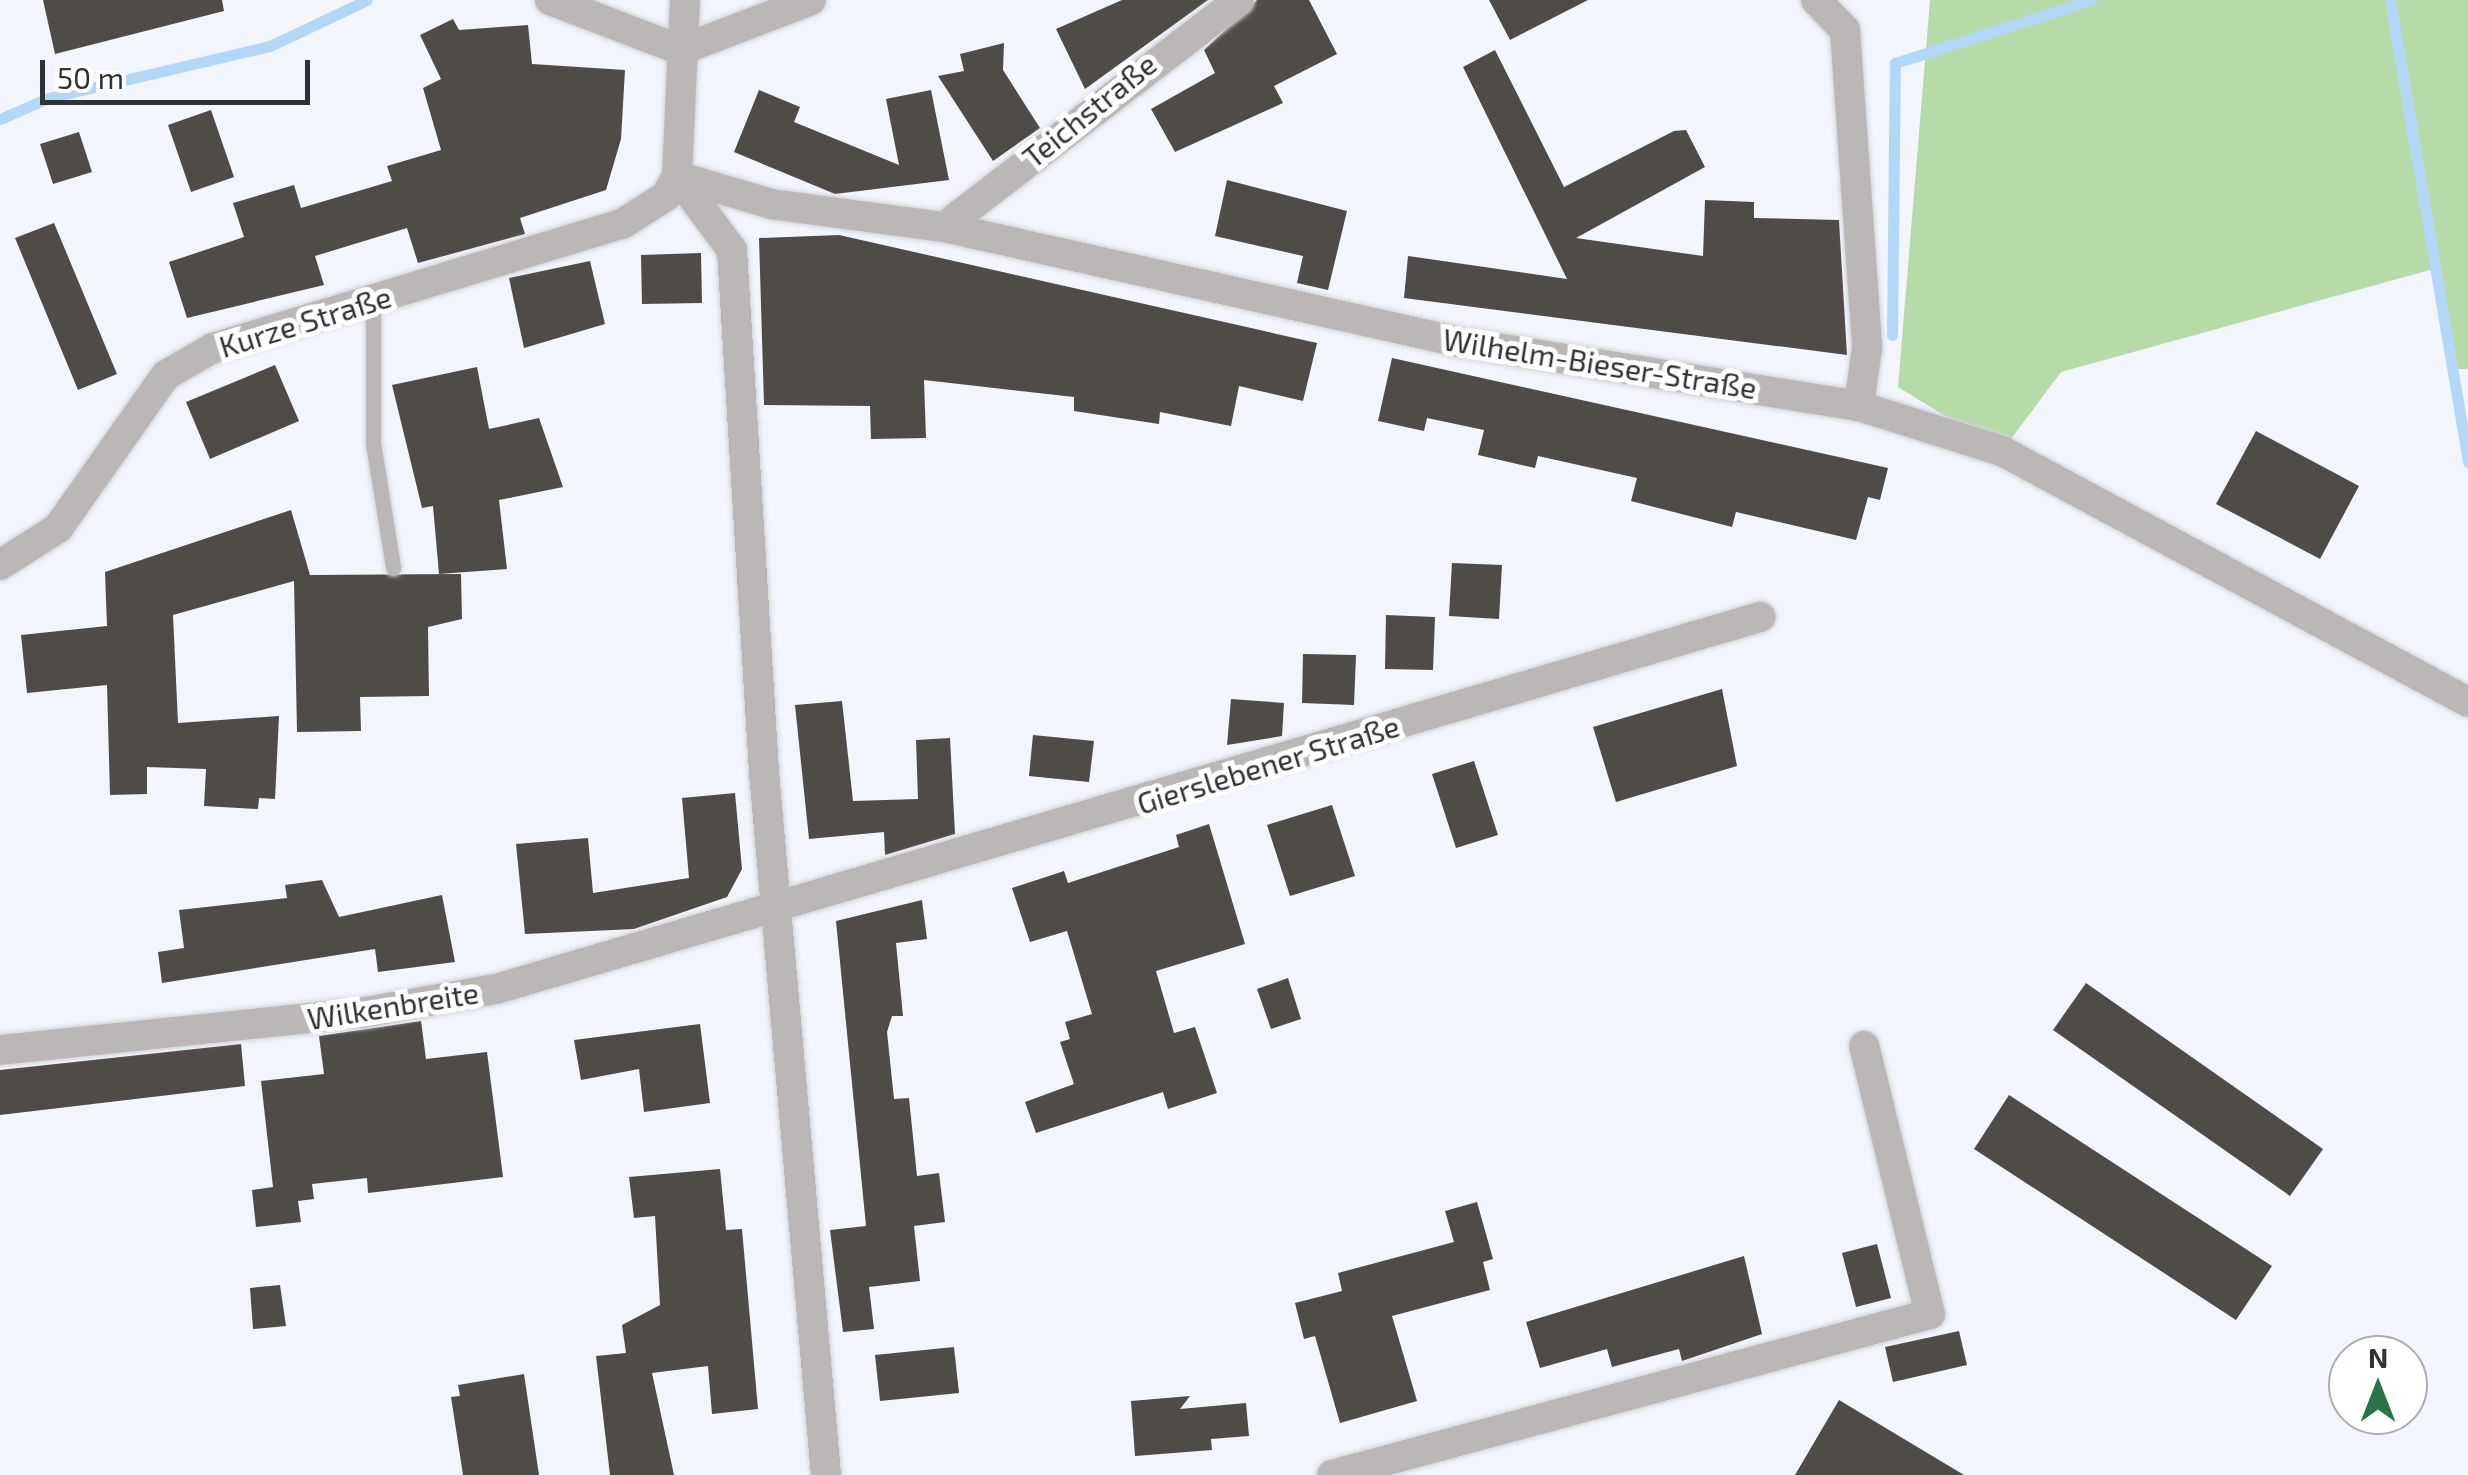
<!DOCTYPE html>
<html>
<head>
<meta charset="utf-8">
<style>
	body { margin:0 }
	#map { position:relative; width:2468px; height:1475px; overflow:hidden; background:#f2f5fb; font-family:"Exo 2",sans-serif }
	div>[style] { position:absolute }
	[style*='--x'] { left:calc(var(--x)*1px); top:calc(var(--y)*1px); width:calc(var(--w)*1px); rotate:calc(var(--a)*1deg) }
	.green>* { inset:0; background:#b6dba8 }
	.stream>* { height:11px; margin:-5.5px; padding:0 5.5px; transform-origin:5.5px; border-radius:5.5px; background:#b3d7f7 }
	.building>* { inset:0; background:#4f4b47 }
	.roads { filter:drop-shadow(0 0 2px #cfd2d7) drop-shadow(0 0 2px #cfd2d7) }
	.lane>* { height:15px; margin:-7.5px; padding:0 7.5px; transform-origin:7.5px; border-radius:7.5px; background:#bab7b6 }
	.street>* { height:30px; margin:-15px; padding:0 15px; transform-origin:15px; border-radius:15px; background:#bab7b6 }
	span { translate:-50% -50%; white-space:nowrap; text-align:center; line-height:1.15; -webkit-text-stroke:10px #fff; paint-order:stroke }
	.street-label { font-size:30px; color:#313234 }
	.north { position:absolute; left:2328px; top:1335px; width:100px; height:100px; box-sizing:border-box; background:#fff; border:2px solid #adadae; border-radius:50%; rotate:0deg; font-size:28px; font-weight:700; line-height:40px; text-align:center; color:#313234 }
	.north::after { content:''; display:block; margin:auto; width:35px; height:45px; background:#277545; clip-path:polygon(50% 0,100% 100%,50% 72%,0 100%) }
	.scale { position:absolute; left:40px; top:60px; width:270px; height:45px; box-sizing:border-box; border:5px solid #313234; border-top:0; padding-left:12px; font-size:30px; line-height:35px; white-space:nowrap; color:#313234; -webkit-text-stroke:8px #fff; paint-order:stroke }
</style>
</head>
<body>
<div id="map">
	<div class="green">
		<div style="clip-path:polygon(1930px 0,2468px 0,2468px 369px,2455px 369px,2437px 268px,2061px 372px,2002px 451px,1898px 387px)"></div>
	</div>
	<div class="stream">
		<div style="--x:2390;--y:0;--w:469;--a:80.4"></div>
		<div style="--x:0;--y:119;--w:52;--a:-23.6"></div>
		<div style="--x:48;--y:98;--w:228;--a:-13.2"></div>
		<div style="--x:270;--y:46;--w:107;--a:-25.4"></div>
		<div style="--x:1892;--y:335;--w:272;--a:-89.4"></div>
		<div style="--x:1895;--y:63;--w:206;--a:-17.8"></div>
	</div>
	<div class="building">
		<div style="clip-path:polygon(43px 0,222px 0,224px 11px,55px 54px)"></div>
		<div style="clip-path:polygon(1122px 0,1208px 0,1085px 89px,1056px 29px)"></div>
		<div style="clip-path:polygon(1257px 0,1309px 0,1337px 54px,1274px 86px,1283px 103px,1175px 152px,1151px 109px,1215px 73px,1204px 50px)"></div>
		<div style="clip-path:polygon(1489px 0,1588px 0,1510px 40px)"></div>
		<div style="clip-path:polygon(453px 19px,459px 30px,528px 25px,532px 64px,625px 70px,621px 139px,606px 190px,520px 218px,525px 234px,418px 263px,407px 228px,315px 256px,324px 285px,187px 318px,169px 262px,244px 237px,233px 203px,294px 185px,301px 208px,392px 181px,387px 166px,441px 150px,423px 88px,441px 79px,420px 35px)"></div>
		<div style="clip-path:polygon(1004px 43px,1003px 70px,1040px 128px,993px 161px,938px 76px,964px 71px,960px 54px)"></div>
		<div style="clip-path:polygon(1495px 50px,1564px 187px,1674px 131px,1686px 130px,1705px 167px,1576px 238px,1703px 256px,1705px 200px,1754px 202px,1754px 218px,1839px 220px,1847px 355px,1404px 298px,1408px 256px,1567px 279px,1463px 67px)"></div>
		<div style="clip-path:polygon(759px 90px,800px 107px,794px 122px,899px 165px,886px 99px,931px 90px,949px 180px,835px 194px,734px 152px)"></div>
		<div style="clip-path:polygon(211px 110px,234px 177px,191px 192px,168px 125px)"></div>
		<div style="clip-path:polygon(79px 132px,92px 172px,53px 184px,40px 144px)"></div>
		<div style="clip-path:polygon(1227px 180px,1347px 211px,1328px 290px,1297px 283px,1303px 256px,1215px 236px)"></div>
		<div style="clip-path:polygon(54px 223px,117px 374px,78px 390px,15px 238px)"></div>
		<div style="clip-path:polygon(839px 235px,1317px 343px,1303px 401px,1239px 386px,1231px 426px,1160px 412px,1159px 424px,1074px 411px,1074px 397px,924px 380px,926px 438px,871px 439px,870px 406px,764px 405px,759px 238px)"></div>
		<div style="clip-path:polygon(701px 253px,702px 303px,642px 304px,641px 255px)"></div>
		<div style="clip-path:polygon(590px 261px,605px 324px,524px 348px,509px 278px)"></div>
		<div style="clip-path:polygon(1392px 358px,1888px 468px,1880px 500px,1868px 497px,1856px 540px,1736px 512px,1732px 527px,1631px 501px,1637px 478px,1538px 456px,1535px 468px,1478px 455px,1484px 430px,1427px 418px,1424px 431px,1378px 421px)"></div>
		<div style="clip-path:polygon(275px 365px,299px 421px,210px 459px,186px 402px)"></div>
		<div style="clip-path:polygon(477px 367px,489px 429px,539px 418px,563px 487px,499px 500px,507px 569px,439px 574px,433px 506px,422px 508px,392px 385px)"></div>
		<div style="clip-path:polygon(2256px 431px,2359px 486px,2320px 559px,2216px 504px)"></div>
		<div style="clip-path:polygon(291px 510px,310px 575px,461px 574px,462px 619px,428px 627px,429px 696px,360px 697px,361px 731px,297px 732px,294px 581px,173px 615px,178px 723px,279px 716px,275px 799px,259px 798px,258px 809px,204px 806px,206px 769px,147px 767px,147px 794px,110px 795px,107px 685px,27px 693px,21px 635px,107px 626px,105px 572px)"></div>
		<div style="clip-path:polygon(1452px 563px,1502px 565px,1499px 619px,1449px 616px)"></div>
		<div style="clip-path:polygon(1386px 615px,1435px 617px,1433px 670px,1385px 669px)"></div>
		<div style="clip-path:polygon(1303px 654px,1356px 655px,1354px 705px,1302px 703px)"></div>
		<div style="clip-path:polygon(1722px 689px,1737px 766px,1616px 802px,1593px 727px)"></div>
		<div style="clip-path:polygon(1231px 699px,1284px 703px,1282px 736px,1227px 745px)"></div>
		<div style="clip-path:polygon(842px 701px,853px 801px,918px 799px,916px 740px,950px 738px,955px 834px,885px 855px,884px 832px,809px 839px,795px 705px)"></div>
		<div style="clip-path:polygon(1033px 735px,1094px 741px,1089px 782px,1029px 776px)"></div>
		<div style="clip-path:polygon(1474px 761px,1498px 835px,1456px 848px,1432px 774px)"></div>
		<div style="clip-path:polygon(735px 793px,742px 869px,727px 897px,634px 929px,525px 934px,516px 844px,588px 838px,593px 893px,689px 878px,682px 798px)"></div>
		<div style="clip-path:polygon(1332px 805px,1355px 876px,1290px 896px,1267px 825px)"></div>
		<div style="clip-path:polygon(1209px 824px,1245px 944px,1156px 971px,1174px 1033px,1195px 1027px,1217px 1093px,1168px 1109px,1163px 1092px,1036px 1133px,1025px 1102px,1074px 1084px,1060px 1042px,1070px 1039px,1065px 1022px,1092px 1014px,1067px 931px,1030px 942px,1012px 888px,1064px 871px,1068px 883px,1179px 847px,1176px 835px)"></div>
		<div style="clip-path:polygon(322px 880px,339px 917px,442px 895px,455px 962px,378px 972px,375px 949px,162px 983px,158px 952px,184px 948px,179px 910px,287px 898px,285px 885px)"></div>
		<div style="clip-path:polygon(922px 900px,927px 939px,896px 943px,903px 1016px,892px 1016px,887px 1032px,894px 1099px,909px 1098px,917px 1176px,939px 1173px,945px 1222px,914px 1226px,920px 1281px,869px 1287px,874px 1329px,843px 1332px,830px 1230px,866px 1226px,836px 921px)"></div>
		<div style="clip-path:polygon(1288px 978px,1301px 1019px,1271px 1029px,1257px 989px)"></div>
		<div style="clip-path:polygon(2086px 983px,2323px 1149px,2290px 1196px,2053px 1030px)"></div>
		<div style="clip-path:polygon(421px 1021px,426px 1059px,487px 1052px,503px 1177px,368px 1193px,367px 1178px,312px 1184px,314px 1199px,298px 1201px,301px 1222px,256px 1227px,252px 1190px,273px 1187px,261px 1081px,324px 1074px,319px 1036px)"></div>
		<div style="clip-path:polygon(700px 1024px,710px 1103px,644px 1112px,639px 1069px,581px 1080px,574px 1040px)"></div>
		<div style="clip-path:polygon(241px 1044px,245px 1086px,0 1115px,0 1070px)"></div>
		<div style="clip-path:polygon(2009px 1095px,2272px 1266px,2236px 1320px,1974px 1149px)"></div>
		<div style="clip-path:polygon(720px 1169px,726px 1230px,742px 1229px,758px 1409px,712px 1414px,708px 1366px,652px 1373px,674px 1475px,610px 1475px,596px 1356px,626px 1353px,622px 1325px,660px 1305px,655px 1216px,634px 1218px,629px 1177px)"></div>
		<div style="clip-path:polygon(1477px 1202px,1493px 1259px,1483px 1262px,1490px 1290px,1392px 1316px,1417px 1401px,1340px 1423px,1315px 1336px,1304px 1339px,1295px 1303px,1342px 1291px,1338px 1273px,1454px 1242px,1445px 1211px)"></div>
		<div style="clip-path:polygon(1877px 1244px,1891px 1298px,1856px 1307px,1842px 1253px)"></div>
		<div style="clip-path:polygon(1744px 1256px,1762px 1334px,1682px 1361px,1679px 1349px,1612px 1367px,1607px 1349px,1540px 1368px,1526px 1322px)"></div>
		<div style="clip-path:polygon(280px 1285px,286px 1326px,253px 1329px,250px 1288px)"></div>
		<div style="clip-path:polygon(1959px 1331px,1967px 1365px,1893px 1382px,1885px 1347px)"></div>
		<div style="clip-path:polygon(954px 1347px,959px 1393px,880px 1401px,875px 1355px)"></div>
		<div style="clip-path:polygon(524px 1374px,539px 1475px,463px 1475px,451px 1397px,460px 1396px,458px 1385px)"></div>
		<div style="clip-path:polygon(1190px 1396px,1180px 1409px,1246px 1403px,1249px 1436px,1211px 1439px,1212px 1450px,1135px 1456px,1131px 1401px)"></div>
		<div style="clip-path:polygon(1839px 1400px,1964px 1475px,1795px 1475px)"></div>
	</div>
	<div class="roads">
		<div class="lane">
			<div style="--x:373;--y:299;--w:144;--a:90"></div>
			<div style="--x:373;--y:443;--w:126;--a:80.8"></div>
		</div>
		<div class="street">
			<div style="--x:550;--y:0;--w:140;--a:20.9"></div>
			<div style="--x:681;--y:50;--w:139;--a:-21"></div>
			<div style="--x:685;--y:0;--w:176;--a:92.6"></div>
			<div style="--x:677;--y:176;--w:92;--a:53.4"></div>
			<div style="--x:732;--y:250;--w:523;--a:86.49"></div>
			<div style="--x:764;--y:772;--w:706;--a:84.96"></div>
			<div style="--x:1816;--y:0;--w:42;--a:46"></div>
			<div style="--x:1845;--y:30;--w:319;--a:86"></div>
			<div style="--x:1867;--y:348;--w:59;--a:97.9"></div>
			<div style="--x:677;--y:176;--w:98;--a:16.6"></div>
			<div style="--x:771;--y:204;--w:175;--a:7.6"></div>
			<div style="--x:944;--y:227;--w:528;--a:12.59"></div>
			<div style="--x:1459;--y:342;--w:405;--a:9.1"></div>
			<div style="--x:1859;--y:406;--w:150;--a:17.5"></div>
			<div style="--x:2002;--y:451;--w:529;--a:28.31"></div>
			<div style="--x:944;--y:227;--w:372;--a:-37.6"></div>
			<div style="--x:0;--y:565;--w:69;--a:-32.5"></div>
			<div style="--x:58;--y:528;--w:187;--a:-54.8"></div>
			<div style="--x:166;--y:375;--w:54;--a:-29.9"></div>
			<div style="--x:213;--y:348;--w:427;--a:-16.9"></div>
			<div style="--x:622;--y:224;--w:52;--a:-32.5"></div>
			<div style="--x:666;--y:196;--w:23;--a:-61"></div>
			<div style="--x:0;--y:1050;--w:363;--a:-5.9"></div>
			<div style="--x:361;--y:1013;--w:137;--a:-10.1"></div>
			<div style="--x:496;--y:989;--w:1318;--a:-16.4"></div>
			<div style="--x:1332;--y:1475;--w:619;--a:-15.07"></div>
			<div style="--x:1930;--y:1314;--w:276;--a:-103.8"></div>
		</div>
	</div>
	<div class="street-label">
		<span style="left:1089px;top:110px;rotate:-39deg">Teichstraße</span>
		<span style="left:305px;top:321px;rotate:-17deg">Kurze Straße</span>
		<span style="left:1600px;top:363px;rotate:9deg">Wilhelm-Bieser-Straße</span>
		<span style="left:1268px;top:764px;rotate:-17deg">Gierslebener Straße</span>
		<span style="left:393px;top:1005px;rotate:-9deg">Wilkenbreite</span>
	</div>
	<div class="north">N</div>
	<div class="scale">50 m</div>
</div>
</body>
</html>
